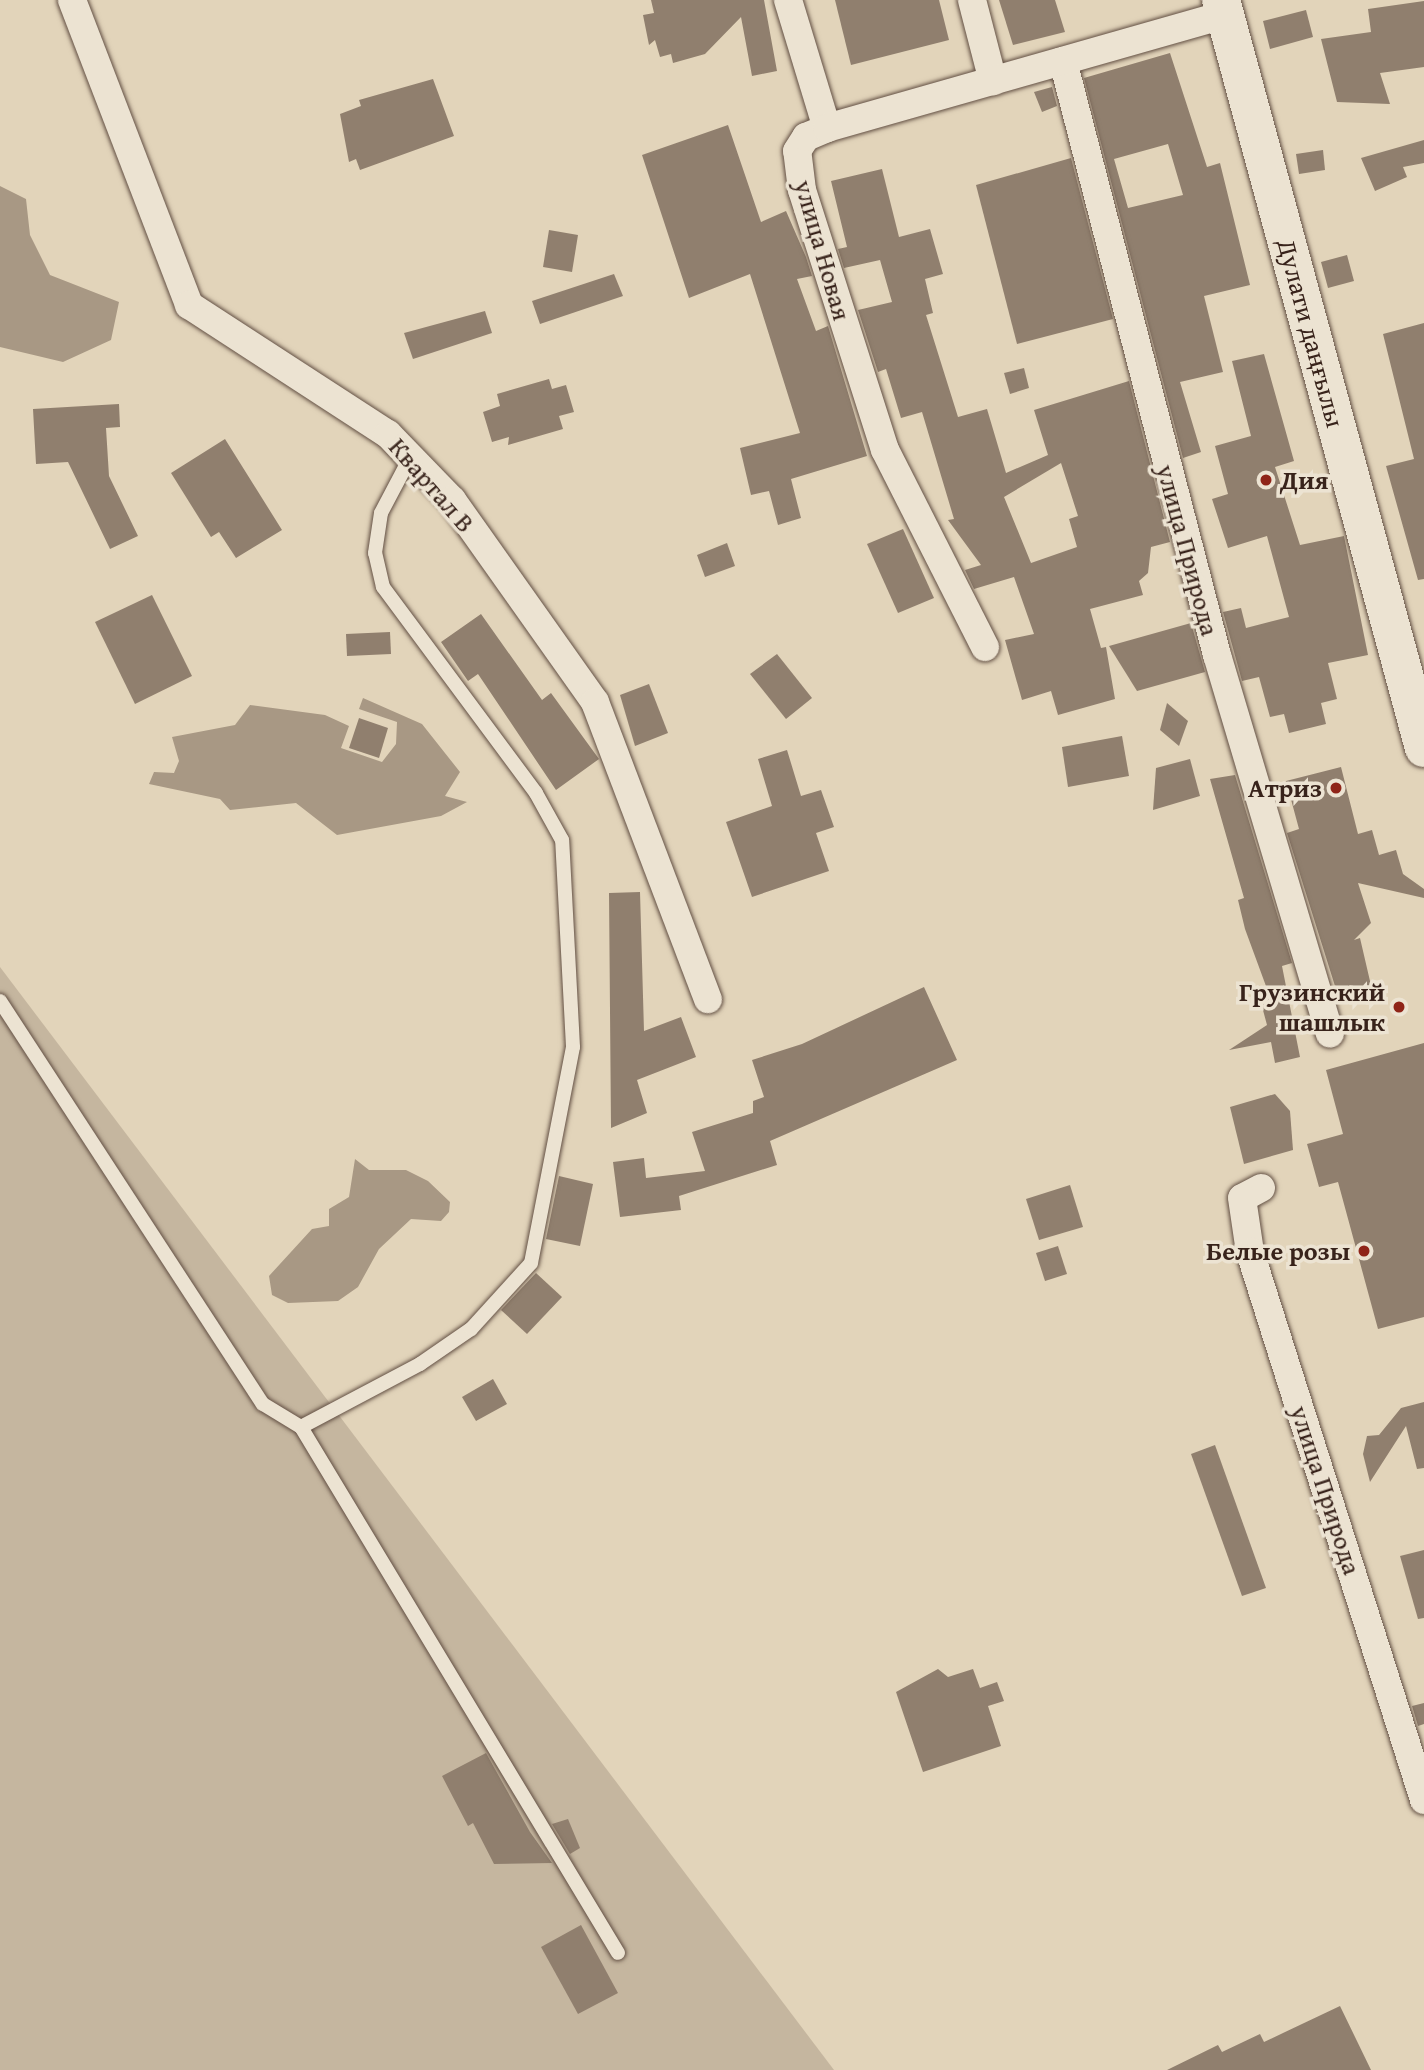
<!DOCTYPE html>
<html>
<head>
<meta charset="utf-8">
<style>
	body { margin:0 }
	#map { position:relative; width:1424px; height:2070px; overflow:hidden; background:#e2d4ba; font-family:"Gentium Book Plus",serif }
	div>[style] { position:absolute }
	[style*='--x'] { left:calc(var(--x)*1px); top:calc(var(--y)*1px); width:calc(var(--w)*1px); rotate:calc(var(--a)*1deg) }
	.green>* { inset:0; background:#c5b69f }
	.water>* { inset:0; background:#a89884 }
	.building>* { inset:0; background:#907f6e }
	.roads { filter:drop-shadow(0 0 2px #624f43) drop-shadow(0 0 2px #624f43) }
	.service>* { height:14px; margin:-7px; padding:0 7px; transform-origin:7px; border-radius:7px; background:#ece3d2 }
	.minor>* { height:28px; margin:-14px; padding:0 14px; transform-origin:14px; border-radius:14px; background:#ece3d2 }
	.secondary>* { height:38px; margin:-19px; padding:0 19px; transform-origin:19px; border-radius:19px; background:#ece3d2 }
	.dots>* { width:19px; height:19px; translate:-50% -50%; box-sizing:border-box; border:4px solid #ece3d2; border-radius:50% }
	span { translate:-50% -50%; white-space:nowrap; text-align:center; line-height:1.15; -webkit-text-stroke:7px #ece3d2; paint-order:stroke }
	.street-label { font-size:26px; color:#38231b }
	.poi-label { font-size:26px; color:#38231b; font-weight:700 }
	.left { translate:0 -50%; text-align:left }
	.right { translate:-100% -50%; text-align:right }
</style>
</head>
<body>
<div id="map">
	<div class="green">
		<div style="clip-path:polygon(0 967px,834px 2070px,0 2070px)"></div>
	</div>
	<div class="water">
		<div style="clip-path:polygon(0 186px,26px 199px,30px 235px,50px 275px,119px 302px,111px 340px,63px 362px,0 347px)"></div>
		<div style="clip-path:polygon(363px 698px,422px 724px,460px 772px,445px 796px,467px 802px,441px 816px,337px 835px,296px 803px,230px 810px,220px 799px,149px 784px,154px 772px,174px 773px,179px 761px,172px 737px,235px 725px,250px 705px,325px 715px,349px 726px,341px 748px,382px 762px,396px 744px,397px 722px,359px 709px)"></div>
		<div style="clip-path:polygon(355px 1159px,369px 1170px,406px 1170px,428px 1181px,450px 1202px,449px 1212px,441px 1221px,411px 1219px,379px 1249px,358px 1287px,338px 1301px,288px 1303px,272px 1295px,269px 1276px,312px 1229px,329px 1226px,329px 1209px,349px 1197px)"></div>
	</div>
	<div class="building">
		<div style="clip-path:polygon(651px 0,764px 0,777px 71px,752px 76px,741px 17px,705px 54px,673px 63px,671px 54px,660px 57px,655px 40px,649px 45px,643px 15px,654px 13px)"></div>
		<div style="clip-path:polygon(835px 0,939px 0,949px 40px,851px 65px)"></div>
		<div style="clip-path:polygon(999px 0,1055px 0,1065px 32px,1013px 45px)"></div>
		<div style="clip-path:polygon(1424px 1px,1424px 67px,1380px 73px,1390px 104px,1337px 102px,1321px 39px,1371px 32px,1368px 9px)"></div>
		<div style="clip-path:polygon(1306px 10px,1313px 37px,1270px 49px,1263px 21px)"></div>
		<div style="clip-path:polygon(evenodd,1170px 53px,1207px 167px,1220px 163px,1250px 285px,1204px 296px,1223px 372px,1180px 382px,1201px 452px,1183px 458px,1084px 78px,1170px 53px,1168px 144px,1183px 195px,1128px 208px,1114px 159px,1168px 144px)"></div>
		<div style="clip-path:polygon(433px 79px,454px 136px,360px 170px,356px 159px,349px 162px,340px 114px,361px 106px,359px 100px)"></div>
		<div style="clip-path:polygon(1052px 87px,1057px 106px,1042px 112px,1034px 92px)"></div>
		<div style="clip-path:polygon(728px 125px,761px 222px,786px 211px,806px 257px,812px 276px,797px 279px,816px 331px,828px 326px,867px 456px,791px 479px,801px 518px,778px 525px,769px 491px,751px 495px,740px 448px,800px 433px,750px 274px,689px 298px,642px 155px)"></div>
		<div style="clip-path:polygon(1424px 140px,1424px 163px,1403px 167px,1407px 177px,1375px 191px,1361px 158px)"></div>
		<div style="clip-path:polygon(1323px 150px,1325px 170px,1299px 174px,1296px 154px)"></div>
		<div style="clip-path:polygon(1071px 158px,1113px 319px,1017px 344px,976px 185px)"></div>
		<div style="clip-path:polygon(evenodd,882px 169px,899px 237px,930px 229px,943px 274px,925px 279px,933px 313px,926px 315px,958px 417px,987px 409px,1006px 473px,1048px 455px,1034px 410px,1129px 381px,1170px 542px,1151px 547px,1148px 573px,1139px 581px,1143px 595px,1090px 609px,1101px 648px,1106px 647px,1115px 699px,1058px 715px,1051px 691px,1022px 700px,1005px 640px,1034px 634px,1014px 577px,974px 589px,965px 570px,981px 565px,948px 520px,954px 519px,922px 412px,901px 418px,886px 369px,878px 372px,858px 310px,892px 302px,880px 260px,844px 268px,838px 249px,847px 247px,831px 181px,882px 169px,1061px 463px,1078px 516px,1069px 519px,1077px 547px,1031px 563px,1004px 497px,1061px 463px)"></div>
		<div style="clip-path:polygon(549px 230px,578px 235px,572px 272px,543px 267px)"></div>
		<div style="clip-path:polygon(1347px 255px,1354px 281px,1328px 288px,1321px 262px)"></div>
		<div style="clip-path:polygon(614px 274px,623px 296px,540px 324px,532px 301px)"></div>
		<div style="clip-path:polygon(485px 311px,492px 333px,413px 359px,404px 333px)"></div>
		<div style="clip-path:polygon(1424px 323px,1424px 579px,1418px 580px,1386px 466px,1414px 459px,1383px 334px)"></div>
		<div style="clip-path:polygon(1264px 354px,1294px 461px,1275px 467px,1300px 545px,1344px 536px,1368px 655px,1328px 663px,1337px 699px,1321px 703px,1326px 724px,1289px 733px,1284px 714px,1270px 717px,1259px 677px,1242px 681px,1223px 612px,1241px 608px,1246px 628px,1289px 617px,1267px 536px,1228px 548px,1212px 499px,1228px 494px,1215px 446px,1251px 436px,1232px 361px)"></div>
		<div style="clip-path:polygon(1024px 368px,1029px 388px,1010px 394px,1004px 373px)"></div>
		<div style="clip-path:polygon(549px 379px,552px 389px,566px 385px,574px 412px,559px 416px,563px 429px,508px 445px,509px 437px,492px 442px,483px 412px,500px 406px,497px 394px)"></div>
		<div style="clip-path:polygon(119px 404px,120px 427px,106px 428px,109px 476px,138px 536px,110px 549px,68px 462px,36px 464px,33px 409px)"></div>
		<div style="clip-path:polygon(225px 439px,282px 530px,236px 558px,219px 532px,211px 537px,171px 473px)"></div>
		<div style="clip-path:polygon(903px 529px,934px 598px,898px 613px,867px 544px)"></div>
		<div style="clip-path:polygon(727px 543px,735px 566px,705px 577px,697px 555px)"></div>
		<div style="clip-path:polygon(152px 595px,192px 676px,135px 704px,95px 622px)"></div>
		<div style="clip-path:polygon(481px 614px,542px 700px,551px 693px,599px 759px,556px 790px,478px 674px,468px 681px,441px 642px)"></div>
		<div style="clip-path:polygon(1191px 623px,1205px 672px,1137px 691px,1109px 646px)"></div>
		<div style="clip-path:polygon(390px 632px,391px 654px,347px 656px,346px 634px)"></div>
		<div style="clip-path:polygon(777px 654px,812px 698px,786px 719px,750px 674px)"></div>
		<div style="clip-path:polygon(649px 684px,668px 733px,635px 746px,620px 695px)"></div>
		<div style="clip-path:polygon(1167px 703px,1188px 721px,1179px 746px,1160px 730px)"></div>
		<div style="clip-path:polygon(359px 718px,388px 728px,379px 758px,349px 748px)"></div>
		<div style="clip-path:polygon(1122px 736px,1129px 776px,1068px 787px,1062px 747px)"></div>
		<div style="clip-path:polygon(787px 750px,801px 796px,821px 790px,834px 827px,816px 833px,829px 871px,752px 897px,726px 822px,772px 806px,758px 759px)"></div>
		<div style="clip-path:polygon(1190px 759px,1200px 796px,1153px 810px,1156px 768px)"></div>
		<div style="clip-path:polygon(1341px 767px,1358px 834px,1372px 830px,1379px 855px,1396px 850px,1403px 874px,1424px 889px,1424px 898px,1358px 883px,1371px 923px,1354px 940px,1360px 938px,1373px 994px,1340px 1002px,1287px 833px,1299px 829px,1286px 781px)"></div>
		<div style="clip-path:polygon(1235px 775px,1292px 963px,1282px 966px,1300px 1057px,1275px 1063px,1271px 1042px,1229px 1050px,1267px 1025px,1260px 999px,1270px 997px,1245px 929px,1238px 900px,1244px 898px,1210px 779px)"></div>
		<div style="clip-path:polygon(640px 892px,644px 1031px,681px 1017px,696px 1057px,637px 1080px,647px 1113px,611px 1128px,609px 893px)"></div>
		<div style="clip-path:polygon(924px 987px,957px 1060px,770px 1141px,777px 1165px,679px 1196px,681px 1210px,620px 1217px,613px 1162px,644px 1158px,646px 1178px,705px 1171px,692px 1132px,753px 1113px,753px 1101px,764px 1097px,752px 1060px,802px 1044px)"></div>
		<div style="clip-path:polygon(1424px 1043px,1424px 1317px,1378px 1329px,1338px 1182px,1319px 1187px,1307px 1144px,1343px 1134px,1326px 1070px)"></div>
		<div style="clip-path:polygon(1275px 1094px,1290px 1111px,1293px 1150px,1244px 1164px,1230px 1107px)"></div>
		<div style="clip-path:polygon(559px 1176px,593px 1184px,580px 1246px,546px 1239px)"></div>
		<div style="clip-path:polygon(1070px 1185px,1083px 1227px,1039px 1240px,1026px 1199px)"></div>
		<div style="clip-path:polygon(1058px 1246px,1067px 1274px,1045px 1281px,1036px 1253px)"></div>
		<div style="clip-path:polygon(536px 1273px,562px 1297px,527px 1334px,501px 1310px)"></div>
		<div style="clip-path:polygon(493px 1379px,507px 1404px,476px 1421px,462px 1397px)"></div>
		<div style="clip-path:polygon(1424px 1402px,1424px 1468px,1417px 1469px,1406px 1426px,1370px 1482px,1363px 1454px,1367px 1436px,1379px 1435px,1401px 1408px)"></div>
		<div style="clip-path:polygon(1215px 1445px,1266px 1588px,1242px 1596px,1191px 1454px)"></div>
		<div style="clip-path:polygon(1424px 1550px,1424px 1618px,1418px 1619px,1400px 1556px)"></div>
		<div style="clip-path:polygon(938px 1669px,948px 1677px,973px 1669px,980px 1688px,997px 1682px,1004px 1701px,988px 1706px,1001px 1746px,923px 1772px,896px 1692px)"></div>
		<div style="clip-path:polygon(1424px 1703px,1424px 1724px,1418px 1726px,1412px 1706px)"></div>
		<div style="clip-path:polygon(486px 1753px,530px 1832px,552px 1863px,494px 1864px,473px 1823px,468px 1826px,442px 1776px)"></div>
		<div style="clip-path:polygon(568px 1819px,580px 1848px,570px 1854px,552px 1824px)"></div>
		<div style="clip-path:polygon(581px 1925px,618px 1993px,578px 2014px,541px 1947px)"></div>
		<div style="clip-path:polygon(1340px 2006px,1371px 2070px,1167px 2070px,1218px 2045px,1222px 2052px,1260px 2034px,1264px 2042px)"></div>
	</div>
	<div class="roads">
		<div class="service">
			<div style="--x:0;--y:1001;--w:481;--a:56.9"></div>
			<div style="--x:263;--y:1404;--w:44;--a:31.2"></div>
			<div style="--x:301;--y:1427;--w:614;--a:58.92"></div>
			<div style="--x:301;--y:1427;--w:135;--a:-27.9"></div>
			<div style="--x:420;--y:1364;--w:62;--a:-34.5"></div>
			<div style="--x:471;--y:1329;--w:89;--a:-47.7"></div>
			<div style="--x:531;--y:1263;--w:220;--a:-79"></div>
			<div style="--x:573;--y:1047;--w:207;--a:-93"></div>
			<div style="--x:562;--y:840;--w:54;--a:-119"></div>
			<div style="--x:536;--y:793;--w:257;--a:-126.6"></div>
			<div style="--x:383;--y:587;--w:35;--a:-103"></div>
			<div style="--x:375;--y:553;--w:40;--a:-81.5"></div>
			<div style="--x:381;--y:513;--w:64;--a:-62.2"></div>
		</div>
		<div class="minor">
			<div style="--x:72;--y:0;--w:327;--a:69"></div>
			<div style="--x:189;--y:305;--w:237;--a:33"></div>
			<div style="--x:388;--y:434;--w:92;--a:45.9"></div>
			<div style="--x:452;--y:500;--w:247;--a:54.7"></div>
			<div style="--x:595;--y:702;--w:318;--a:69.2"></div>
			<div style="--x:788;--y:0;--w:134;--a:73.1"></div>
			<div style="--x:972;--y:0;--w:84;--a:75.5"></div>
			<div style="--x:1063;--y:61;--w:614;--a:75.47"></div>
			<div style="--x:1217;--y:655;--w:395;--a:73.4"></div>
			<div style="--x:985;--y:647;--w:221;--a:-116.9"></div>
			<div style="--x:885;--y:450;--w:273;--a:-107.7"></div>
			<div style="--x:802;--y:190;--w:39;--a:-97"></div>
			<div style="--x:797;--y:151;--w:17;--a:-57"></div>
			<div style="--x:806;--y:137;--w:23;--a:-23"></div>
			<div style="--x:827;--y:128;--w:414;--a:-15.9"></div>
			<div style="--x:1261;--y:1188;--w:21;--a:152"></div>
			<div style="--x:1242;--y:1198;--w:55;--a:81.6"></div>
			<div style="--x:1250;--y:1252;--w:575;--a:72.38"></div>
		</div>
		<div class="secondary">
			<div style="--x:1221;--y:0;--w:775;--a:74.82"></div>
		</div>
	</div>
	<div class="dots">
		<div style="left:1266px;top:480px;background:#8f2418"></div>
		<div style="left:1336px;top:788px;background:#8f2418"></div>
		<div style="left:1399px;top:1007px;background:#8f2418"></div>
		<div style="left:1364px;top:1251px;background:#8f2418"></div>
	</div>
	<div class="street-label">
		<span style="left:823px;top:250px;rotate:74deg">улица Новая</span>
		<span style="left:1311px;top:333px;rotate:75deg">Дулати даңғылы</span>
		<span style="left:432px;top:485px;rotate:49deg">Квартал В</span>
		<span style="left:1188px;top:550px;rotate:75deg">улица Природа</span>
		<span style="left:1326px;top:1490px;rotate:72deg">улица Природа</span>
	</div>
	<div class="poi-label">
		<span class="left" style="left:1280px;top:480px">Дия</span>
		<span class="right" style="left:1322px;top:788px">Атриз</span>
		<span class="right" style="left:1385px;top:1007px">Грузинский<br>шашлык</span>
		<span class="right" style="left:1350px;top:1251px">Белые розы</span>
	</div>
</div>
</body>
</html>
